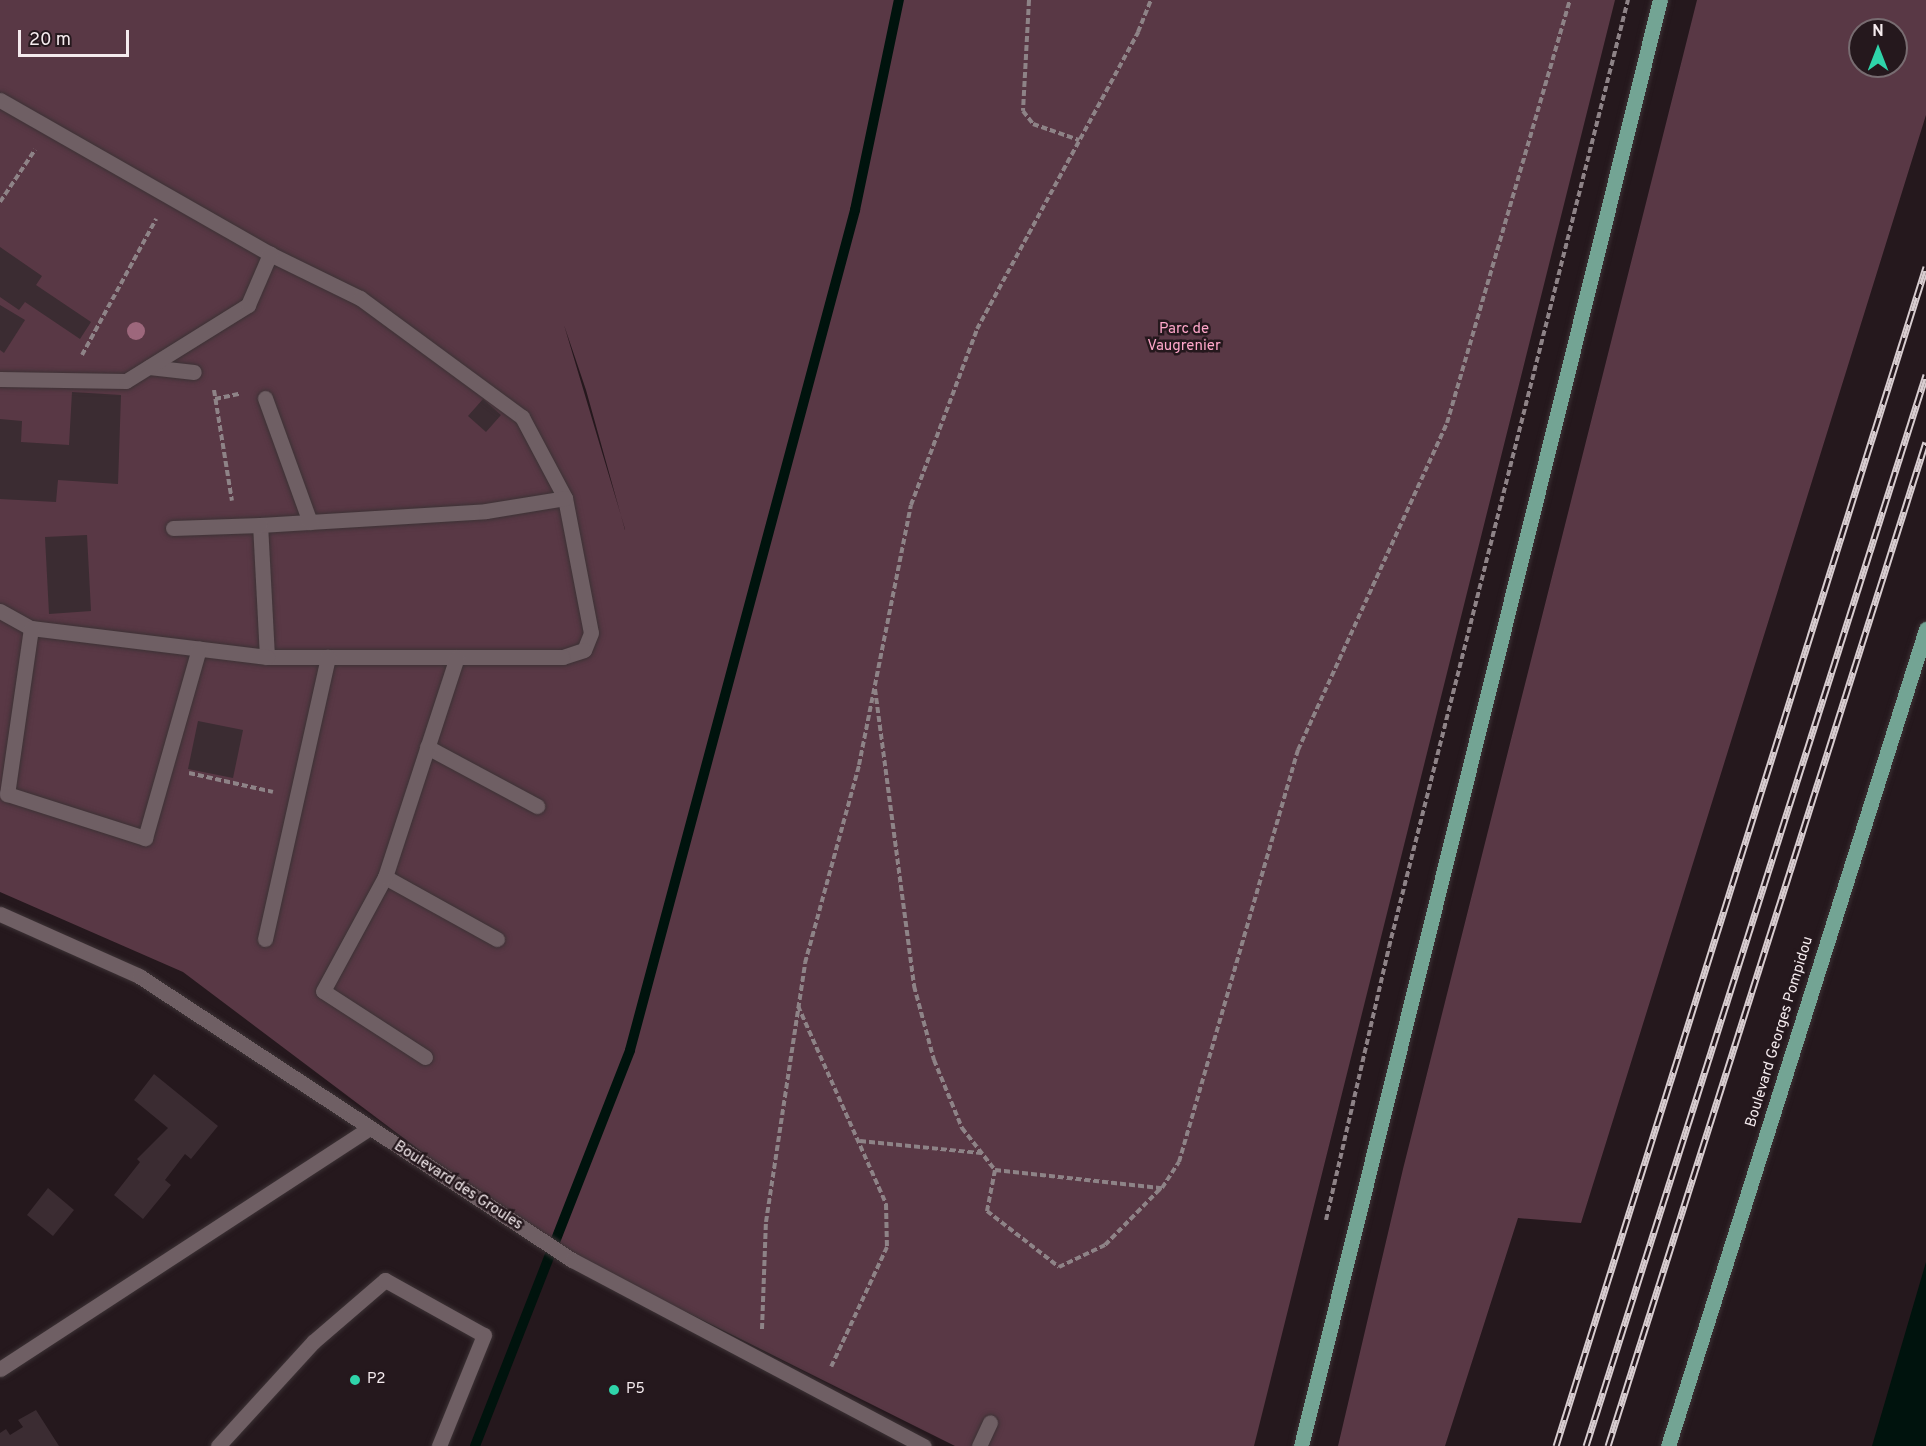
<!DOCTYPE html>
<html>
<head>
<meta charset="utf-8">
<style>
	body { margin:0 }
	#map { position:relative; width:1926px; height:1446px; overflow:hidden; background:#25181d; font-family:Overpass,sans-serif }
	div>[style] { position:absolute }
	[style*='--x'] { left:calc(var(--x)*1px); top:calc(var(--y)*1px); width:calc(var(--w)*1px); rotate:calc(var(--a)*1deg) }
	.green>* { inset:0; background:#593845 }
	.water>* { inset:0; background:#00130d }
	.stream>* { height:10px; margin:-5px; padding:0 5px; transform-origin:5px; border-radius:5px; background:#00130d }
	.building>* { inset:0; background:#3b2c32 }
	.path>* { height:4px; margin-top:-2px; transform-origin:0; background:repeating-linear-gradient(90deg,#8e8387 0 6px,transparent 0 9px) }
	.roads { filter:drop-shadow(0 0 2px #3c3235) drop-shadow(0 0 2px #3c3235) }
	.service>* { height:15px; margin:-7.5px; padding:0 7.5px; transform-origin:7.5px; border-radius:7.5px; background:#6f5f64 }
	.minor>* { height:15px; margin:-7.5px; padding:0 7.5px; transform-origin:7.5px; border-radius:7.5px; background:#6f5f64 }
	.primary>* { height:15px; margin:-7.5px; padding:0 7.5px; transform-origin:7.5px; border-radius:7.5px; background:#73a494 }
	.rail>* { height:7px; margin-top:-3.5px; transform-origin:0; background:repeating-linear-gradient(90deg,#25181d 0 14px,#d8cdd0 0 28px); box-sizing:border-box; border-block:2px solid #d8cdd0 }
	.trees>* { width:18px; height:18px; margin:-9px; border-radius:50%; background:#9d677c }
	.dots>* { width:16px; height:16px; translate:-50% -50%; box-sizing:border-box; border:3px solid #25181d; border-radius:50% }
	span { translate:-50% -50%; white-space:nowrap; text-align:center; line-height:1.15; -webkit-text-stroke:5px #25181d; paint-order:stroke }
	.park-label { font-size:15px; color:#ffa7ca }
	.street-label { font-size:15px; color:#f5ebee }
	.poi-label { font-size:15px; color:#f5ebee }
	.left { translate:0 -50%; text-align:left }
	.north { position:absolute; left:1848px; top:18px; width:60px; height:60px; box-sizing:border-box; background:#25181d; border:2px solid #786c71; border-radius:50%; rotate:0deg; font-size:16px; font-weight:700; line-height:24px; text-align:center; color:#f5ebee }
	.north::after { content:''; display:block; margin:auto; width:21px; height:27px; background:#2fd4aa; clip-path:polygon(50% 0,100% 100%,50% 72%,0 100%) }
	.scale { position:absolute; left:18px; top:30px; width:111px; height:27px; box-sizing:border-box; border:3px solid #f5ebee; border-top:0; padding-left:8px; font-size:18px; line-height:21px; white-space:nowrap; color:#f5ebee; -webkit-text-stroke:4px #25181d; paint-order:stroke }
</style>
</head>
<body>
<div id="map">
	<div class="green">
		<div style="clip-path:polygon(evenodd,0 0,1615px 0,1254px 1446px,955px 1446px,558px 1248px,442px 1167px,183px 972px,0 892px,0 0,564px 325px,586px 390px,625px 530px,625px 529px,564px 325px)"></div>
		<div style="clip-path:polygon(evenodd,1697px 0,1926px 0,1926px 115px,1581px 1223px,1518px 1218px,1445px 1446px,1338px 1446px,1403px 1169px,1697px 0,1860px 30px,1896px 30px,1896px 66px,1860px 66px,1860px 30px)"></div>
	</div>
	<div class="water">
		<div style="clip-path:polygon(1926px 1262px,1926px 1446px,1872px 1446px)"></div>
	</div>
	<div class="stream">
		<div style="--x:475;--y:1446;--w:425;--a:-68.6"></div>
		<div style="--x:630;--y:1050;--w:870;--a:-75"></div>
		<div style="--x:855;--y:210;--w:215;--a:-78.2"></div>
	</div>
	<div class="building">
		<div style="clip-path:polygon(0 247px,42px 276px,36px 285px,91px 322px,80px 339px,25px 302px,19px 310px,0 297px)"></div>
		<div style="clip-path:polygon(0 305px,25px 320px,4px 353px,0 350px)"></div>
		<div style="clip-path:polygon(72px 392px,121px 395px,118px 484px,58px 480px,56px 502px,0 499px,0 419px,22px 421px,21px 442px,69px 445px)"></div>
		<div style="clip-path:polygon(483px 399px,501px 415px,486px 432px,468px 416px)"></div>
		<div style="clip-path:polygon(87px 535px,91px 611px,49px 614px,45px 537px)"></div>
		<div style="clip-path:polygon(198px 721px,243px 730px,233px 778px,188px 769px)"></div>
		<div style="clip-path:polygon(154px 1074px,218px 1126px,191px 1159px,185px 1154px,165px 1180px,171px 1185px,143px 1219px,114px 1195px,140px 1162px,137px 1159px,168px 1128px,134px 1100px)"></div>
		<div style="clip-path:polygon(48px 1188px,74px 1210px,53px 1236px,27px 1215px)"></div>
		<div style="clip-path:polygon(36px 1410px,59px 1446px,0 1446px,0 1433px,6px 1429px,10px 1435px,23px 1427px,18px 1420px)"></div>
	</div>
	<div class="path">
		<div style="--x:1029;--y:0;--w:111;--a:93.1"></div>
		<div style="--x:1023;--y:111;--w:16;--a:52"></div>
		<div style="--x:1033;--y:124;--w:49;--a:19.2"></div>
		<div style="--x:0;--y:202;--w:63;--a:-56.1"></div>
		<div style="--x:82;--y:355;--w:155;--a:-61.4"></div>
		<div style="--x:214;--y:390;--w:112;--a:80.8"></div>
		<div style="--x:215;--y:399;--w:25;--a:-12"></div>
		<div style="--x:875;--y:689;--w:300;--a:82.5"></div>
		<div style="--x:914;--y:986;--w:77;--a:74.9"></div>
		<div style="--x:934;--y:1060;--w:74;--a:67.6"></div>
		<div style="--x:962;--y:1128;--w:53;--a:51.8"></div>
		<div style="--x:995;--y:1170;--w:42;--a:101"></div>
		<div style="--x:987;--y:1211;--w:91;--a:37.9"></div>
		<div style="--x:1059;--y:1267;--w:51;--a:-25.6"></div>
		<div style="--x:1105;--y:1245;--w:80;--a:-45.5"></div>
		<div style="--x:189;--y:773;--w:86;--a:12.7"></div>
		<div style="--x:798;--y:1006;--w:217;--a:66"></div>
		<div style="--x:886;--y:1204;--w:43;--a:88.7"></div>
		<div style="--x:887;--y:1247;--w:132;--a:115"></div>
		<div style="--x:860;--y:1141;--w:122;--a:5.7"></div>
		<div style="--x:995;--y:1170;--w:168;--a:6.2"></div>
		<div style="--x:1162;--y:1188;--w:31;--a:-57"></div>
		<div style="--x:1179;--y:1162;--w:429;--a:-73.9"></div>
		<div style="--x:1298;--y:750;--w:359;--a:-65.5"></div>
		<div style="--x:1447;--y:423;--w:441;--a:-73.8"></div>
		<div style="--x:1326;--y:1220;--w:280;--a:-77"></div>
		<div style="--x:1389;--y:947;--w:977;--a:-75.84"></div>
		<div style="--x:762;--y:1329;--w:107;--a:-87.9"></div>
		<div style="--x:766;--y:1222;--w:262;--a:-81.4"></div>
		<div style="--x:805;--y:963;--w:205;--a:-74.7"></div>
		<div style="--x:859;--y:765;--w:265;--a:-78.7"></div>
		<div style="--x:911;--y:505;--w:188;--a:-69.4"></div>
		<div style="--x:977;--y:329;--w:338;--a:-61.5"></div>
		<div style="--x:1138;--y:32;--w:35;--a:-68"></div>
	</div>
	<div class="roads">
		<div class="service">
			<div style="--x:0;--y:100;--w:311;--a:29.7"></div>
			<div style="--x:270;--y:254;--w:100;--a:26.1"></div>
			<div style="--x:360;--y:298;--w:201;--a:36.3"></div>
			<div style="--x:522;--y:417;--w:92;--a:62"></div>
			<div style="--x:565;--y:498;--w:137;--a:79.1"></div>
			<div style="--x:591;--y:633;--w:18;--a:112"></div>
			<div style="--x:584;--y:650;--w:22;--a:162"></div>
			<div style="--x:563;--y:657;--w:296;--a:180"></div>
			<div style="--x:267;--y:657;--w:132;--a:-93"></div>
			<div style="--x:260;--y:525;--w:226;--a:-3.5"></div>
			<div style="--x:486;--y:511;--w:80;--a:-9.3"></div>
			<div style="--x:149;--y:367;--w:45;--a:6.3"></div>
			<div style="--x:0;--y:379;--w:126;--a:0.9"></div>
			<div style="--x:126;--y:381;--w:144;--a:-31.9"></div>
			<div style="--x:248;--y:305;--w:56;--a:-66.7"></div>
			<div style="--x:265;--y:398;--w:132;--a:70.1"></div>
			<div style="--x:173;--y:528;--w:87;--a:-2"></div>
			<div style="--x:0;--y:611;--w:35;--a:29"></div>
			<div style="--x:31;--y:628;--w:238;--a:7"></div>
			<div style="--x:31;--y:628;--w:168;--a:98.2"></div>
			<div style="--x:7;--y:794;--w:145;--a:17.7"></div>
			<div style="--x:145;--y:838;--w:197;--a:-74.1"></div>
			<div style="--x:427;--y:747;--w:125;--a:28.2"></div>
			<div style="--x:385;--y:877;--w:128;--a:29"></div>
			<div style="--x:265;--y:939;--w:289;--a:-77.4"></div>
			<div style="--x:425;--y:1057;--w:121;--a:-147.1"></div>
			<div style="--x:323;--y:991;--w:130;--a:-61.5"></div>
			<div style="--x:385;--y:877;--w:231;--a:-71.9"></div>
			<div style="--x:0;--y:1369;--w:441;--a:-33.1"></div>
			<div style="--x:218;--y:1446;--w:141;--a:-47.6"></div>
			<div style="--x:313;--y:1342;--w:95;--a:-40.7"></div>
			<div style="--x:385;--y:1280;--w:113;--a:29.1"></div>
			<div style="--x:484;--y:1335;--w:120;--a:112.1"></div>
			<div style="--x:979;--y:1446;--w:26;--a:-65"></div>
		</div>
		<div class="minor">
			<div style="--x:0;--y:914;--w:152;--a:24"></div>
			<div style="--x:139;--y:976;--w:518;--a:33.26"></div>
			<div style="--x:572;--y:1260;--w:398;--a:27.9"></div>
		</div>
		<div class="primary">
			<div style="--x:1301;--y:1446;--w:1490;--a:-76.06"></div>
			<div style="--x:1668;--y:1446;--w:857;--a:-72.47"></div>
		</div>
	</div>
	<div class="rail">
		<div style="--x:1556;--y:1446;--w:1236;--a:-72.58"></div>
		<div style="--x:1586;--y:1446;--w:1124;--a:-72.39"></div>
		<div style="--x:1608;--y:1446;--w:1053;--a:-72.43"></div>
	</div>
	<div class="trees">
		<div style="left:136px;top:331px"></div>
	</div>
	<div class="dots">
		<div style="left:355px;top:1380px;background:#2fd4aa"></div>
		<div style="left:614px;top:1390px;background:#2fd4aa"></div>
	</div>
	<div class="park-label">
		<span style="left:1184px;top:338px">Parc de<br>Vaugrenier</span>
	</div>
	<div class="street-label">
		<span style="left:1780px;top:1032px;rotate:-73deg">Boulevard Georges Pompidou</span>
		<span style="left:458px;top:1186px;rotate:33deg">Boulevard des Groules</span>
	</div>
	<div class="poi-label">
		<span class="left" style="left:367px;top:1380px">P2</span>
		<span class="left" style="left:626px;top:1390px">P5</span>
	</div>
	<div class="north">N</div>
	<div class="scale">20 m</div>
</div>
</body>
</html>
